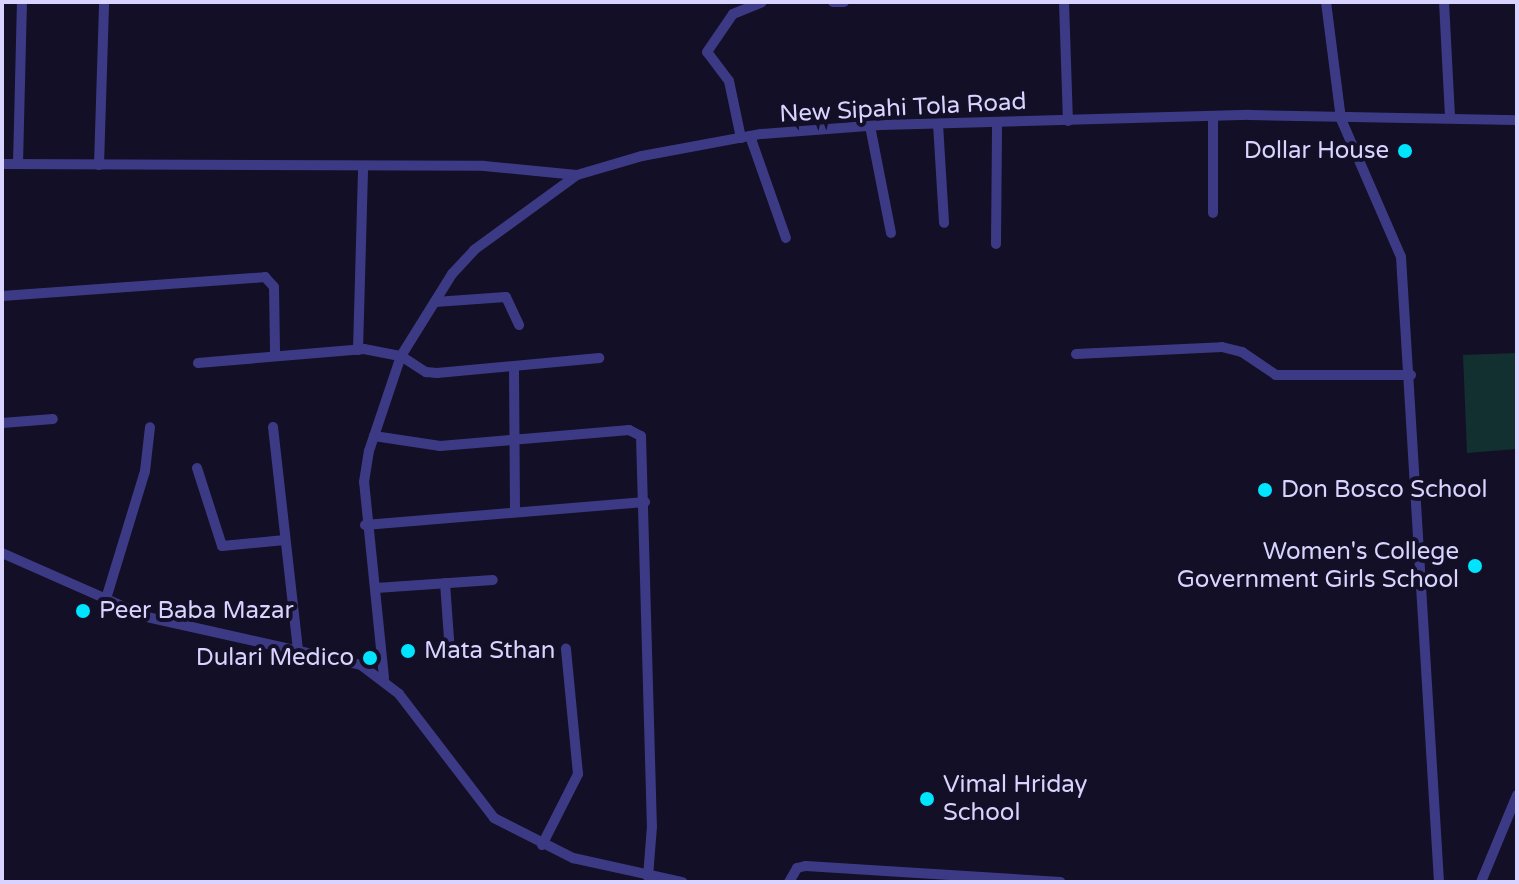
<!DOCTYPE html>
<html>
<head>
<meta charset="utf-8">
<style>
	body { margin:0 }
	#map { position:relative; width:1519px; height:884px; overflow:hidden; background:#130f26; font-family:"Varela Round",sans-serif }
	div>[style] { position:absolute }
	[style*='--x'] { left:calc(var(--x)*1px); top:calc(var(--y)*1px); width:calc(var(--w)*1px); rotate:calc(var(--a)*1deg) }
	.green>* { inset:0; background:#12302f }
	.street>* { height:10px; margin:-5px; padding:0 5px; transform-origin:5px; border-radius:5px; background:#3d3a85 }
	.dots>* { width:22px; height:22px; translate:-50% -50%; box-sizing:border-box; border:4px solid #130f26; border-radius:50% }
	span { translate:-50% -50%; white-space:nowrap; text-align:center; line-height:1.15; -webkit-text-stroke:8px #130f26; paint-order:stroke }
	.street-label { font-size:24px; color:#d9d4ff }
	.poi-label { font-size:24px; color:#d9d4ff }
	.right { translate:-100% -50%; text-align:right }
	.left { translate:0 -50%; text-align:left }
	.frame { position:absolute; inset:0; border:4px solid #d9d4ff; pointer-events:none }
</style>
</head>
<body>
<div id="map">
	<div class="green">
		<div style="clip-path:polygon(1517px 353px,1517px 449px,1467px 453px,1463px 355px)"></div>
	</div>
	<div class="street">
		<div style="--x:833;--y:2;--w:11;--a:0"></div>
		<div style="--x:1064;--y:2;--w:119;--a:88.1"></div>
		<div style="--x:1326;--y:2;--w:118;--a:82.7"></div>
		<div style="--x:1341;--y:119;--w:150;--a:66.5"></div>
		<div style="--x:1401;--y:257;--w:626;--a:86.52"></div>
		<div style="--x:1444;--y:2;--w:114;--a:87"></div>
		<div style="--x:938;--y:124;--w:99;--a:86.5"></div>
		<div style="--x:870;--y:126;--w:109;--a:78.9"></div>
		<div style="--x:750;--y:136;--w:108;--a:70.6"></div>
		<div style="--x:741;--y:138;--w:58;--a:-101.9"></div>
		<div style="--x:729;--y:81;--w:36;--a:-127"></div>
		<div style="--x:707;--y:52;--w:46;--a:-55.6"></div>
		<div style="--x:733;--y:14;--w:31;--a:-22"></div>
		<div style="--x:2;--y:164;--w:482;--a:0.2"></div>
		<div style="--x:484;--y:166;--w:93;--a:5.5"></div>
		<div style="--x:18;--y:164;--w:162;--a:-88.6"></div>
		<div style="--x:99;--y:165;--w:163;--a:-88.2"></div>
		<div style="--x:1213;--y:213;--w:96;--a:-90"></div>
		<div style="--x:996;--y:244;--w:120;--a:-89.5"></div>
		<div style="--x:2;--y:296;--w:264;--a:-4.1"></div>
		<div style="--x:265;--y:277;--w:13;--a:48"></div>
		<div style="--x:274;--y:287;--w:66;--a:89.1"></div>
		<div style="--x:435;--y:302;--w:71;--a:-4"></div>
		<div style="--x:506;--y:297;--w:31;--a:65"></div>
		<div style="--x:358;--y:350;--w:182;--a:-88.4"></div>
		<div style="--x:1076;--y:354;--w:146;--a:-2.7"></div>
		<div style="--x:1222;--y:347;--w:21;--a:14"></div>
		<div style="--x:1242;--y:352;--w:41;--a:34.1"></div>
		<div style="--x:1276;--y:375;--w:135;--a:0"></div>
		<div style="--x:198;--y:363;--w:167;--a:-4.8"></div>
		<div style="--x:364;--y:349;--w:38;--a:11"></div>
		<div style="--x:401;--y:356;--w:30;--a:33"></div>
		<div style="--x:426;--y:372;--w:11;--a:5"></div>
		<div style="--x:437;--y:373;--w:163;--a:-5.3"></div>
		<div style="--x:514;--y:368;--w:144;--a:89.6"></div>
		<div style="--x:2;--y:423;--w:51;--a:-4.5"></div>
		<div style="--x:273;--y:427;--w:224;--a:83.6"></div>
		<div style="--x:374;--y:436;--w:67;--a:8.6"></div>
		<div style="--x:440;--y:446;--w:190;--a:-4.8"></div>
		<div style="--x:629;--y:430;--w:13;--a:27"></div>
		<div style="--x:641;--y:436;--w:390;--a:88.4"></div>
		<div style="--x:652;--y:826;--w:51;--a:94.5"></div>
		<div style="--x:197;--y:468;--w:82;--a:72.2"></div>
		<div style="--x:222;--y:546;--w:63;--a:-5.4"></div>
		<div style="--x:365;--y:525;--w:281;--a:-4.7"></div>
		<div style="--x:2;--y:553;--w:158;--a:23.8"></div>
		<div style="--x:147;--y:617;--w:219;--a:12.6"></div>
		<div style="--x:361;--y:665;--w:48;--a:37.3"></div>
		<div style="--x:399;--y:694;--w:156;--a:52.5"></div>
		<div style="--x:494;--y:818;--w:89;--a:26.9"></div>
		<div style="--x:573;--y:858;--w:112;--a:12.4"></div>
		<div style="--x:445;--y:583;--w:70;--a:85.9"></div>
		<div style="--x:376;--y:588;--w:117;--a:-3.9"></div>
		<div style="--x:105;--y:602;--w:137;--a:-73"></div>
		<div style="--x:145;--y:471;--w:44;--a:-83.5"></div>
		<div style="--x:384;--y:678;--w:197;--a:-95.8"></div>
		<div style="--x:364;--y:482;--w:31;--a:-81"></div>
		<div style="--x:369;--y:451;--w:100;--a:-71.4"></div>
		<div style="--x:401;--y:356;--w:97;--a:-58.1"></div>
		<div style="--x:452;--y:274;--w:33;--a:-47"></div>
		<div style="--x:474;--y:250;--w:127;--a:-36.1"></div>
		<div style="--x:577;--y:175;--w:68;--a:-16.3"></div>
		<div style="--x:642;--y:156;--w:121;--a:-10.5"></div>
		<div style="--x:761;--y:134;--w:120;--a:-4.3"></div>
		<div style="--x:881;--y:125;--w:369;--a:-1.6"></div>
		<div style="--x:1250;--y:115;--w:267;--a:1.1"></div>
		<div style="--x:542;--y:845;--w:80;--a:-63.1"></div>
		<div style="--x:578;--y:774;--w:126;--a:-95.5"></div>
		<div style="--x:789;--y:882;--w:16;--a:-60"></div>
		<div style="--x:797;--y:868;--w:9;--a:-13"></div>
		<div style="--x:806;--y:866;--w:255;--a:3.6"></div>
		<div style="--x:1481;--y:882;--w:94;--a:-67.5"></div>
	</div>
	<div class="dots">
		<div style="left:1405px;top:151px;background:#00e5ff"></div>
		<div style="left:1265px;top:490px;background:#00e5ff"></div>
		<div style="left:1475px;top:566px;background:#00e5ff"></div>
		<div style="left:83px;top:611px;background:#00e5ff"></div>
		<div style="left:408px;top:651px;background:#00e5ff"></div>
		<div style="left:370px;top:658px;background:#00e5ff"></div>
		<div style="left:927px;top:799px;background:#00e5ff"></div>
	</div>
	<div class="street-label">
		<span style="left:903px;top:108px;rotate:-3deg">New Sipahi Tola Road</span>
	</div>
	<div class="poi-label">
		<span class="right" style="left:1389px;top:151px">Dollar House</span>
		<span class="left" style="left:1281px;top:490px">Don Bosco School</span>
		<span class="right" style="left:1459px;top:566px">Women's College<br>Government Girls School</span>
		<span class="left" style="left:99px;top:611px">Peer Baba Mazar</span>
		<span class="left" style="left:424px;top:651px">Mata Sthan</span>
		<span class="right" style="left:354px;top:658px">Dulari Medico</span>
		<span class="left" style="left:943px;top:799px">Vimal Hriday<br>School</span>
	</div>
	<div class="frame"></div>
</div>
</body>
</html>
